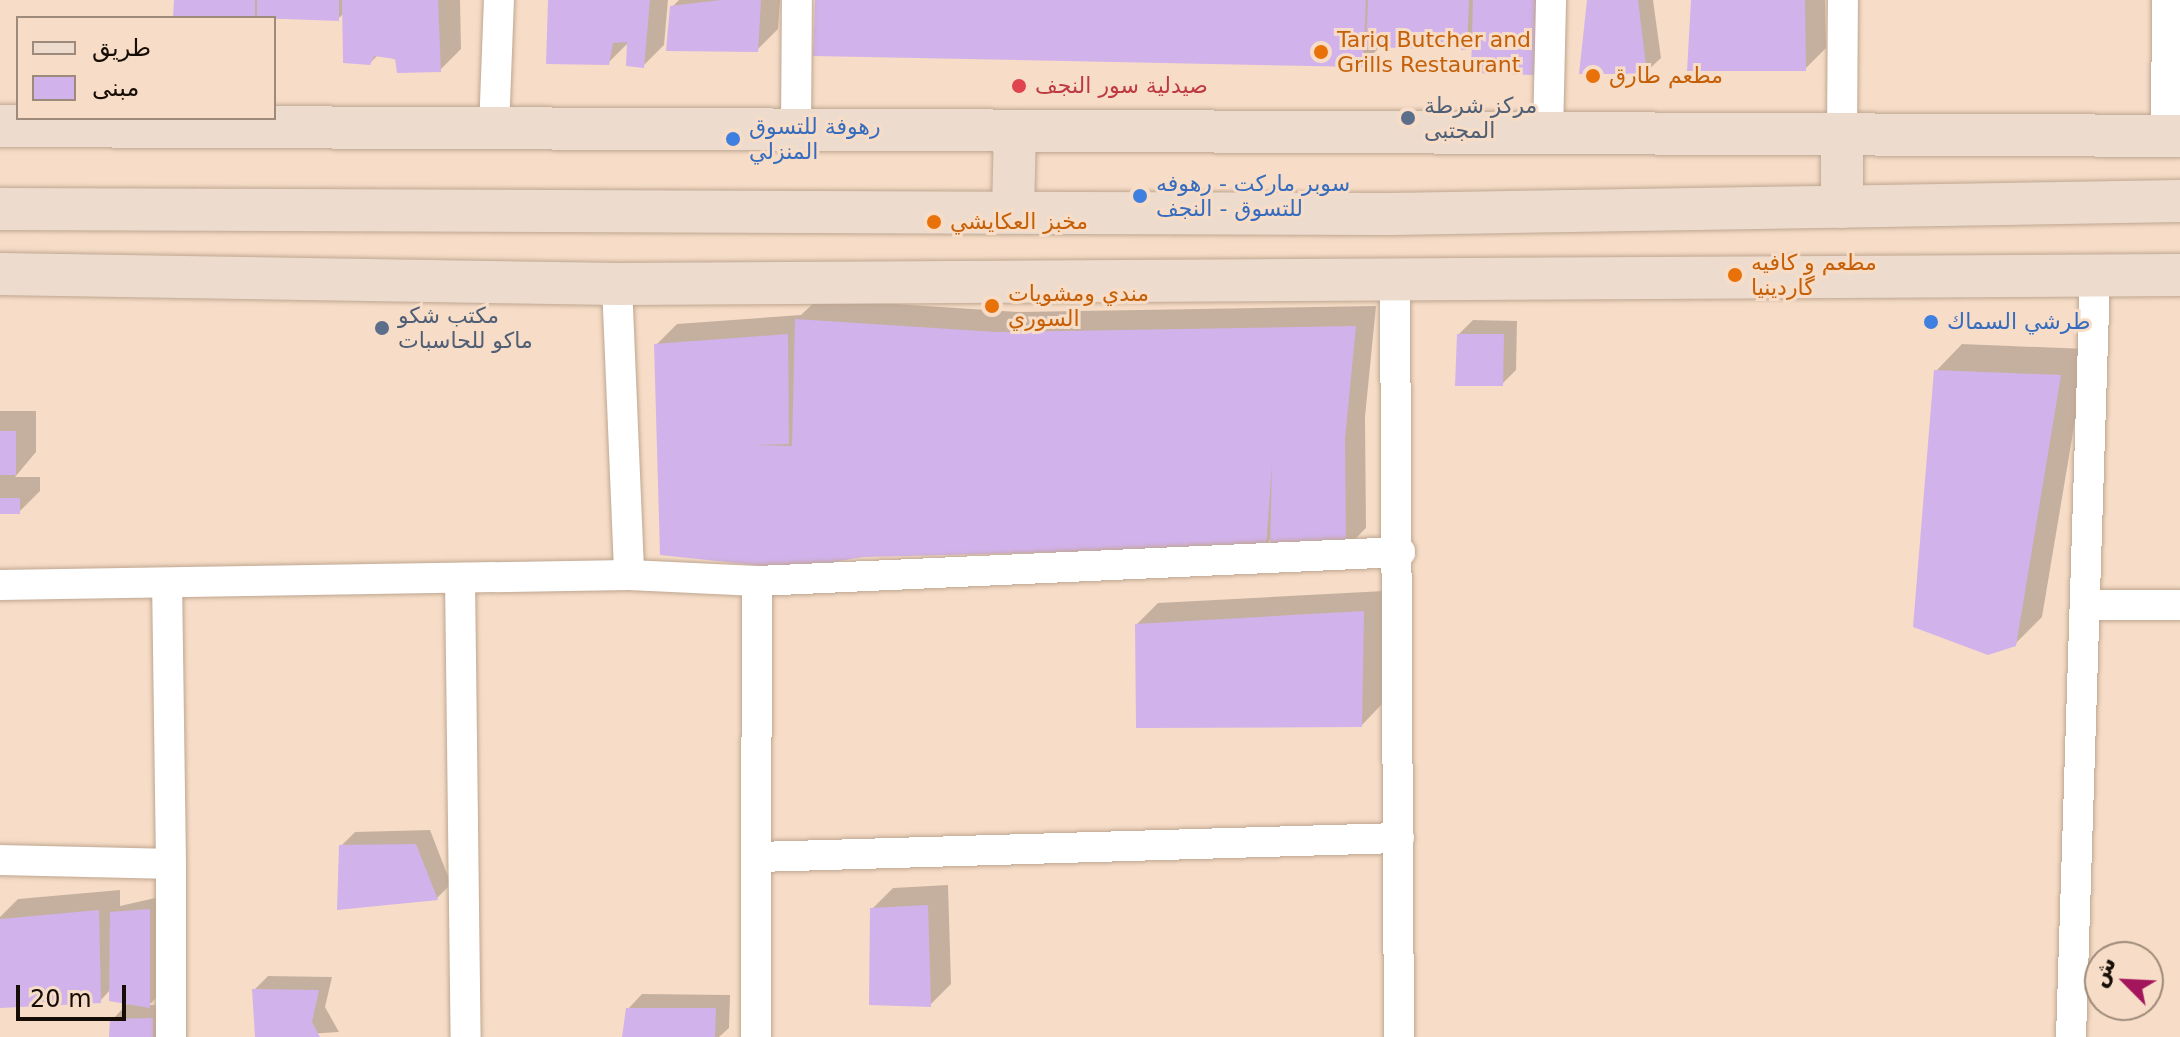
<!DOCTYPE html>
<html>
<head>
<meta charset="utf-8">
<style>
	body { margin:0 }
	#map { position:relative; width:2180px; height:1037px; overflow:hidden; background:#f7ddc7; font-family:"DejaVu Sans",Vazirmatn,sans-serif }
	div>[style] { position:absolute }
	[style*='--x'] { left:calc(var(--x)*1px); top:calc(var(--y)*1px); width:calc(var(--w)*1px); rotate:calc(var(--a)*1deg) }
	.shadow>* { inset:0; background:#0003 }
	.building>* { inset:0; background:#d2b2ea }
	.roads { filter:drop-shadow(0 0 2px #bea691) drop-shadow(0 0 2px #bea691) }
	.street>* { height:30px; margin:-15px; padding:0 15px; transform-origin:15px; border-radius:15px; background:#fff }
	.secondary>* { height:42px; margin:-21px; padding:0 21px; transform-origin:21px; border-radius:21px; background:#eddcce }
	.dots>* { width:22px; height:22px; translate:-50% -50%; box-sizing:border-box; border:4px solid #f7ddc7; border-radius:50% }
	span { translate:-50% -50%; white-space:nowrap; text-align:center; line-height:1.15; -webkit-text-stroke:6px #f7ddc7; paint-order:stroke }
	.food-label { font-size:22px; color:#c56008 }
	.left { translate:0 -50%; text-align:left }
	.health-label { font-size:22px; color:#be3a42 }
	.service-label { font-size:22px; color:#4e5e75 }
	.shop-label { font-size:22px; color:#366cbe }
	.legend { position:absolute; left:16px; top:16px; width:260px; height:104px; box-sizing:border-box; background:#f7ddc7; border:2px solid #9d8a7a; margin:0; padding:10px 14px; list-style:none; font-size:24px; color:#150d06 }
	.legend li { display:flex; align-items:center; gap:16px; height:40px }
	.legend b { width:40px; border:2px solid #9d8a7a }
	.north { position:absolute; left:2084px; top:941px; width:80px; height:80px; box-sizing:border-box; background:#f7ddc7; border:2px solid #9d8a7a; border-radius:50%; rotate:294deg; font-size:22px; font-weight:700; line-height:32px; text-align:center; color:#150d06 }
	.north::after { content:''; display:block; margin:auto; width:28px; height:36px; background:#a4165b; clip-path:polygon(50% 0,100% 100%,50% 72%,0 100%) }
	.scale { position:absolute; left:16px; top:985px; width:110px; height:36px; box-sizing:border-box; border:4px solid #150d06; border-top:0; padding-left:10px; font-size:24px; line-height:28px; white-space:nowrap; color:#150d06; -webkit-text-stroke:6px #f7ddc7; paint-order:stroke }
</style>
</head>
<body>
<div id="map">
	<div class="shadow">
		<div style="clip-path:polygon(176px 0,460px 0,461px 49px,440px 70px,378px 55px,370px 63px,344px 13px,338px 19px,254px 18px)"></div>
		<div style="clip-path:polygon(550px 0,668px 0,664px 45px,643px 66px,629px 42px,608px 63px)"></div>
		<div style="clip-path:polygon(679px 0,780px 0,778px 29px,757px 50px,672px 7px)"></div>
		<div style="clip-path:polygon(815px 0,1555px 0,1554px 52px,1533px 73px,1474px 40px,1466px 48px,1382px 45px,1362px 65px)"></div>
		<div style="clip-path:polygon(1589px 0,1653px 0,1661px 58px,1646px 72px)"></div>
		<div style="clip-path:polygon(1693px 0,1825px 0,1826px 48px,1805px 69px)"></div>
		<div style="clip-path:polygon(818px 299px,1018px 312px,1376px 306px,1365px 417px,1366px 528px,1345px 549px,1272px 538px,1265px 545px,863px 555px,793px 567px,656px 345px,677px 324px,801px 315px)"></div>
		<div style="clip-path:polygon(1473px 320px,1517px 321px,1516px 370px,1502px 384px,1459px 334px)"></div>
		<div style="clip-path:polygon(1962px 344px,2087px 349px,2042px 617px,2015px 644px,1936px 371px)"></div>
		<div style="clip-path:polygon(0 411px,36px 411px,36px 452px,15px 477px,40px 477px,40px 491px,19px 512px,0 512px)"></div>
		<div style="clip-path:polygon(1384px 591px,1382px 704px,1362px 725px,1137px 624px,1158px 603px)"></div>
		<div style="clip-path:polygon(430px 830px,451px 884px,437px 898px,341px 846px,355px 832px)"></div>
		<div style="clip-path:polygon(948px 885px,951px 984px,930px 1005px,872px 909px,893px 888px)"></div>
		<div style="clip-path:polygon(120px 890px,120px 906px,164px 896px,163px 991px,149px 1005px,166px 1005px,167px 1037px,111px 1037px,112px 1020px,129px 1002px,111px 989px,100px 1001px,0 1006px,0 917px,18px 899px)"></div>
		<div style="clip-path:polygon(268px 976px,332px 977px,325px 1007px,339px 1032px,257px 1037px,254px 990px)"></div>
		<div style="clip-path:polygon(642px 994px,730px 995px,729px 1028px,719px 1037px,624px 1037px,628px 1009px)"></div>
	</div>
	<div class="building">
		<div style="clip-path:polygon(174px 0,255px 0,255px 18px,173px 18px)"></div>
		<div style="clip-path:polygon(257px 0,339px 0,339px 21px,257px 18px)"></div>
		<div style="clip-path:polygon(342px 0,438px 0,441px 72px,397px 73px,395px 59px,374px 56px,370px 65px,343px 63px)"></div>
		<div style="clip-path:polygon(548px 0,650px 0,644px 68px,626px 66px,627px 42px,613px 43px,609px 65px,546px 64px)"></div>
		<div style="clip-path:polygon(721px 0,761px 0,758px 52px,666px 51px,670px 6px)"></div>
		<div style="clip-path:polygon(815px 0,1366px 0,1363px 67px,813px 56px)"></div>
		<div style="clip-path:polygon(1368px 0,1469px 0,1467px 50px,1366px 47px)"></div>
		<div style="clip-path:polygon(1473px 0,1536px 0,1534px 75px,1471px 73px)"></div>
		<div style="clip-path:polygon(1587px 0,1638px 0,1647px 74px,1579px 74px)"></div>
		<div style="clip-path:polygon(1691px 0,1805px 0,1806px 71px,1687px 71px)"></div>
		<div style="clip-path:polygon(795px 319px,996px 332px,1356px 326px,1345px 439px,1346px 551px,1270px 553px,1272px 464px,1266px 547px,863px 557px,793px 569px,660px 555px,654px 344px,788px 334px,789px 444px,753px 445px,792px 446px)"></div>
		<div style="clip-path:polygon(1457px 334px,1504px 334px,1503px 386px,1455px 386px)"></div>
		<div style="clip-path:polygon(1934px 370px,2061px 375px,2016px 646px,1988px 655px,1913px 627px)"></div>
		<div style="clip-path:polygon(0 431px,16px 431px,16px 475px,0 475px)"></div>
		<div style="clip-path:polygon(0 498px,20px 498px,20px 514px,0 514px)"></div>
		<div style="clip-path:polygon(1364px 611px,1362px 727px,1136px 728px,1135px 624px)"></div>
		<div style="clip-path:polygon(416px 844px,438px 900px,337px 910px,339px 845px)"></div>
		<div style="clip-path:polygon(928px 905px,931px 1007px,869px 1005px,870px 908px)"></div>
		<div style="clip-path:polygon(150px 909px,150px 1008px,109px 1001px,110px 912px)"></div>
		<div style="clip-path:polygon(99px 910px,101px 1003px,0 1008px,0 919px)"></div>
		<div style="clip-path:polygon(252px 989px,319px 990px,312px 1022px,320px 1037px,255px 1037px)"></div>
		<div style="clip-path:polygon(626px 1008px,716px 1008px,715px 1037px,622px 1037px)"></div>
		<div style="clip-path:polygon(153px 1018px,153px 1037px,109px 1037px,110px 1019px)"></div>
	</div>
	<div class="roads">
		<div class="street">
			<div style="--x:494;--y:129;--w:129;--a:-87.8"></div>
			<div style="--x:796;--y:130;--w:130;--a:-89.6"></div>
			<div style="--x:1548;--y:134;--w:134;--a:-88.7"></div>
			<div style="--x:1842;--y:135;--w:135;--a:-89.6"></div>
			<div style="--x:2166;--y:136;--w:136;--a:-89.6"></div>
			<div style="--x:617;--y:284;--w:291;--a:87.6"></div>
			<div style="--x:1395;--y:284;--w:753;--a:89.7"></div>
			<div style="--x:460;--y:578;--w:459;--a:89.3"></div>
			<div style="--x:0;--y:585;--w:629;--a:-0.91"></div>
			<div style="--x:629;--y:575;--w:128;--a:2.7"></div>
			<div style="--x:757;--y:581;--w:644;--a:-2.58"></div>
			<div style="--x:2087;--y:605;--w:93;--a:0"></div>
			<div style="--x:758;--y:857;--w:641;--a:-1.7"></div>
			<div style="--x:0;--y:860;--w:171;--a:1.3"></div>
			<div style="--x:171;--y:864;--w:280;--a:-90.8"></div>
			<div style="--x:171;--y:1037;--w:173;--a:-90"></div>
			<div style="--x:756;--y:1037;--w:456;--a:-89.9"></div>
			<div style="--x:2071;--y:1037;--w:759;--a:-88.19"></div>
		</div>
		<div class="secondary">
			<div style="--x:0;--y:126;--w:2180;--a:0.26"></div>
			<div style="--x:1842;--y:135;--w:72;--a:90"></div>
			<div style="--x:0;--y:209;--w:1390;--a:0.21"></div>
			<div style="--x:1390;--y:214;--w:790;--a:-0.94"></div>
			<div style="--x:1013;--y:212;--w:81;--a:-88.6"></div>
			<div style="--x:0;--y:274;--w:617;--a:0.93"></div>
			<div style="--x:617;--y:284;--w:1563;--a:-0.33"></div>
		</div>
	</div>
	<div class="dots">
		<div style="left:1321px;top:52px;background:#e8710a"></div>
		<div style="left:1593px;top:76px;background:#e8710a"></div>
		<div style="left:1019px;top:86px;background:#e0444e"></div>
		<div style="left:1408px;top:118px;background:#5c6f8a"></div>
		<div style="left:733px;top:139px;background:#3f7fe0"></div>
		<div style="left:1140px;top:196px;background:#3f7fe0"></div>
		<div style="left:934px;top:222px;background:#e8710a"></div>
		<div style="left:1735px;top:275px;background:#e8710a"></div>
		<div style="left:992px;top:306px;background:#e8710a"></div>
		<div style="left:1931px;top:322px;background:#3f7fe0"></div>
		<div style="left:382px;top:328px;background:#5c6f8a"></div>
	</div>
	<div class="food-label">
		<span class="left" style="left:1337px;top:52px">Tariq Butcher and<br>Grills Restaurant</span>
		<span class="left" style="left:1609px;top:76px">مطعم طارق</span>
		<span class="left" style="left:950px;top:222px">مخبز العكايشي</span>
		<span class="left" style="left:1751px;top:275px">مطعم و كافيه<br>گاردينيا</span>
		<span class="left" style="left:1008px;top:306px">مندي ومشويات<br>السوري</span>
	</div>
	<div class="health-label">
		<span class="left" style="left:1035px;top:86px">صيدلية سور النجف</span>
	</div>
	<div class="service-label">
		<span class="left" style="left:1424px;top:118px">مركز شرطة<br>المجتبى</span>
		<span class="left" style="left:398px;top:328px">مكتب شكو<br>ماكو للحاسبات</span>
	</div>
	<div class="shop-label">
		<span class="left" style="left:749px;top:139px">رهوفة للتسوق<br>المنزلي</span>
		<span class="left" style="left:1156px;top:196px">سوبر ماركت - رهوفه<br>للتسوق - النجف</span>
		<span class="left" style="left:1947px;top:322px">طرشي السماك</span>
	</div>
	<ul class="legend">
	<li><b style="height:10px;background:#eddcce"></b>طريق</li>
	<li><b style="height:22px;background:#d2b2ea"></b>مبنى</li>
	</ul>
	<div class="north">ش</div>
	<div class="scale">20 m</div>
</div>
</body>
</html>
